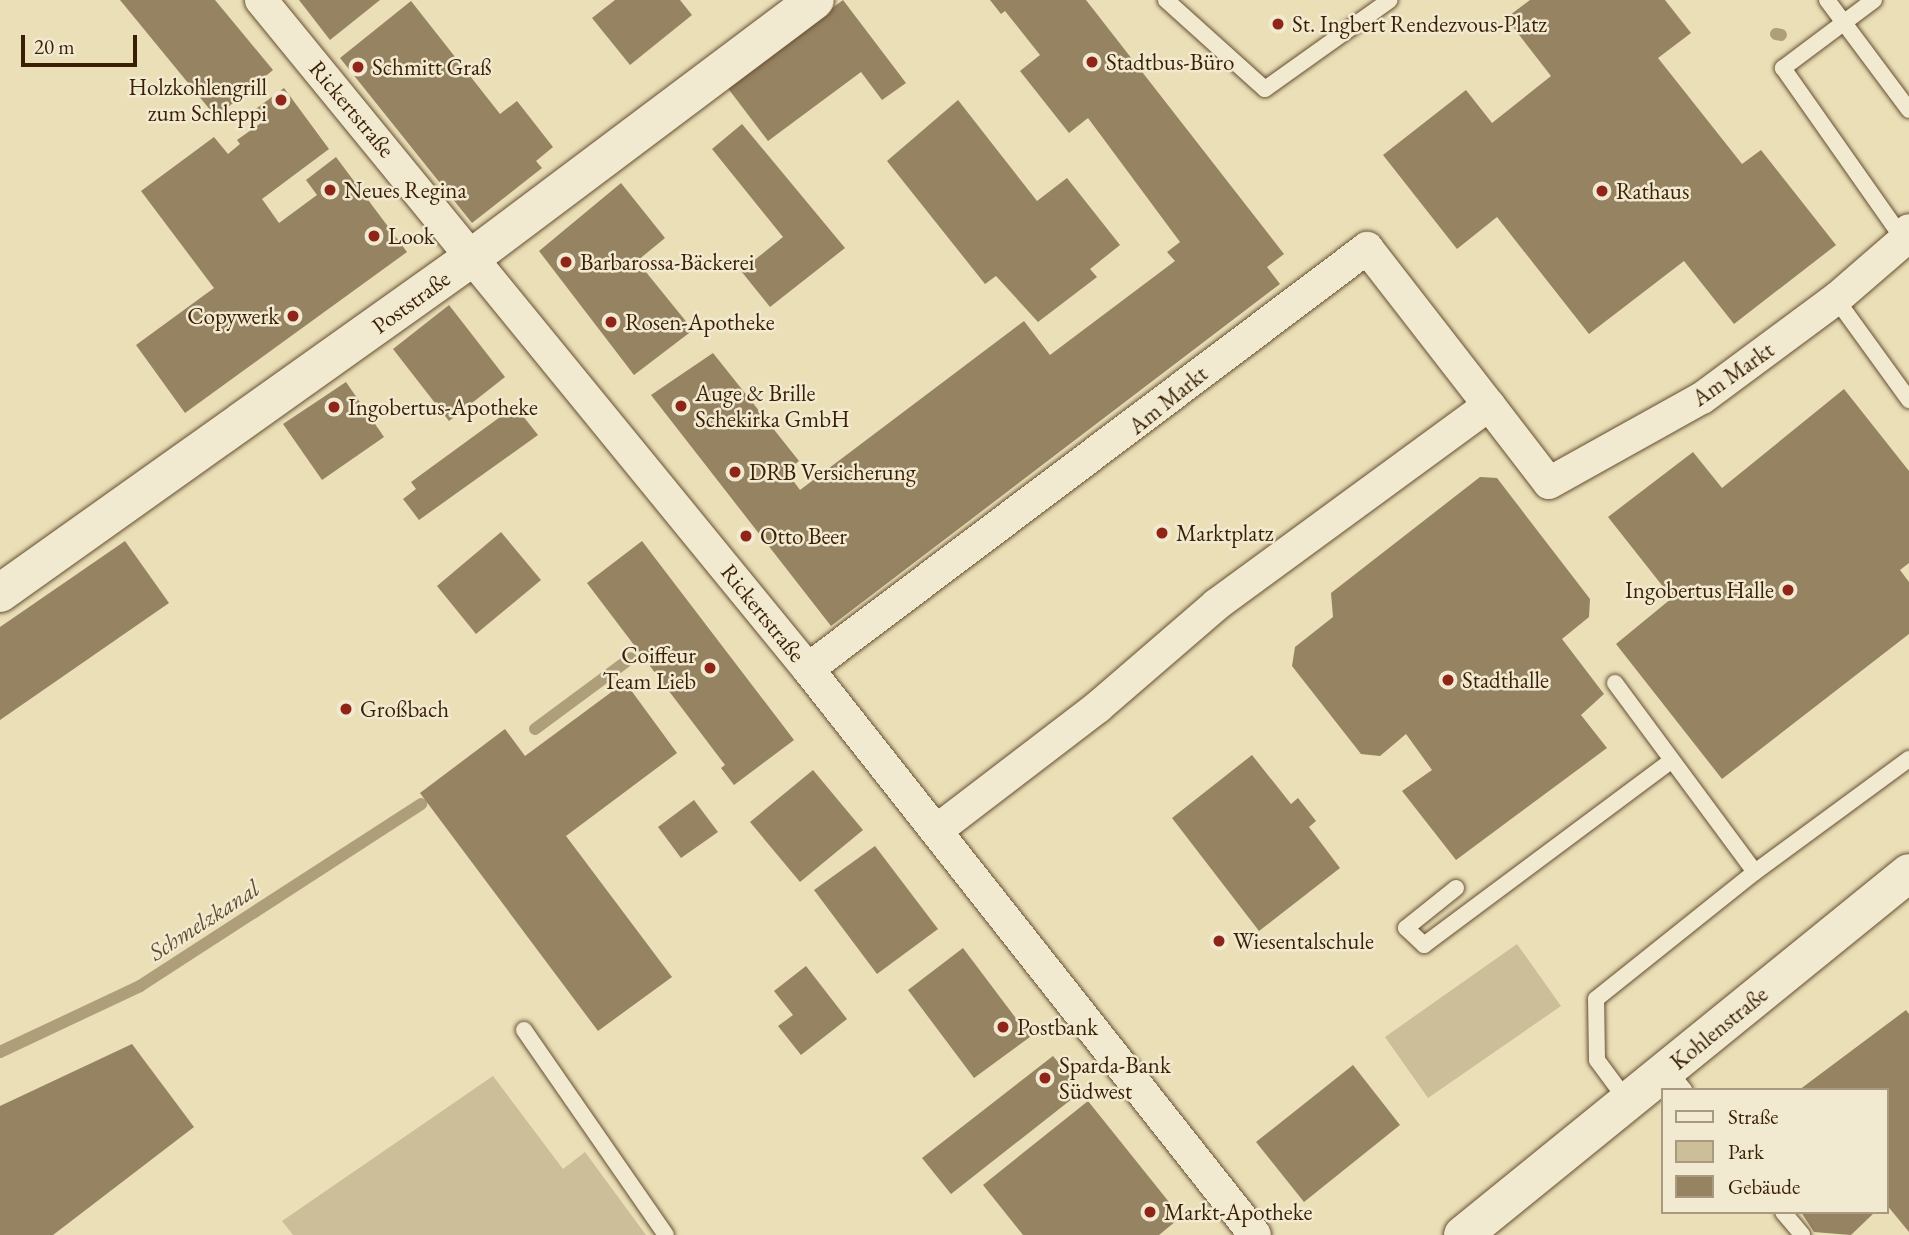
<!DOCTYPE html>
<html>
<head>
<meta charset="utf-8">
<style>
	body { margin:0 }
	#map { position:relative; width:1909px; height:1235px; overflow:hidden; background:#eadfb7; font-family:"EB Garamond",serif }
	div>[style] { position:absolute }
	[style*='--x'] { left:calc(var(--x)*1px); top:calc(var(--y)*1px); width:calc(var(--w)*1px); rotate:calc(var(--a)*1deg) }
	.green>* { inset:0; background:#ccbe99 }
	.stream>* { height:12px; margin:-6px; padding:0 6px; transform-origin:6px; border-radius:6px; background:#ae9e7a }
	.building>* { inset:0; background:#968362 }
	.roads { filter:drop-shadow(0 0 2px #664f32) drop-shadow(0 0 2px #664f32) }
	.service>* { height:16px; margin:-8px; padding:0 8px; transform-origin:8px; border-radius:8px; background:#f1ead0 }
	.minor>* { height:32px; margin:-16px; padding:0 16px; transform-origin:16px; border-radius:16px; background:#f1ead0 }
	.secondary>* { height:38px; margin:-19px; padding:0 19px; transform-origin:19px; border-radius:19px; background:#f1ead0 }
	.dots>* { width:19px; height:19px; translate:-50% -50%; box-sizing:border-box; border:4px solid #f1ead0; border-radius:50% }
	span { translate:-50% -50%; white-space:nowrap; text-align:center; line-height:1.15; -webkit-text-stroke:5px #f1ead0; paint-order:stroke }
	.poi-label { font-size:23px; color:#3a1f05 }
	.left { translate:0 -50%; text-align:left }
	.right { translate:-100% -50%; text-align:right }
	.street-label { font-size:23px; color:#3a1f05 }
	.water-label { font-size:24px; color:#634b2e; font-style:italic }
	.legend { position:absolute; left:1661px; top:1088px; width:228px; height:126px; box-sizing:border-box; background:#f1ead0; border:2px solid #a8997f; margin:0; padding:9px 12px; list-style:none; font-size:21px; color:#3a1f05 }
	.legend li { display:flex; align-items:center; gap:14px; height:35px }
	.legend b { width:35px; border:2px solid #a8997f }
	.scale { position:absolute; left:21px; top:35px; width:116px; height:32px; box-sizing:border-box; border:4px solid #3a1f05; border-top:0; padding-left:9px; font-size:21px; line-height:24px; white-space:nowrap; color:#3a1f05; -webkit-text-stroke:5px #f1ead0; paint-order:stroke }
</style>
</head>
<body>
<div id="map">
	<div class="green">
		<div style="clip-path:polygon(1517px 944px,1561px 1006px,1428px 1098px,1385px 1037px)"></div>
		<div style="clip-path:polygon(493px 1076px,563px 1169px,585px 1152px,646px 1235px,293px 1235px,282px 1221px)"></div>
	</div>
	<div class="stream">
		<div style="--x:1776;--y:34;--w:5;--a:11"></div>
		<div style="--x:535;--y:729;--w:119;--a:-36.5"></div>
		<div style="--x:0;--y:1052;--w:155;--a:-25.2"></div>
		<div style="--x:140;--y:986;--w:335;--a:-32.9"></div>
	</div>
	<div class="building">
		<div style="clip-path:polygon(120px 0,215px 0,273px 70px,216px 117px)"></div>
		<div style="clip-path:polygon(299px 0,380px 0,330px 40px)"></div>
		<div style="clip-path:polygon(615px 0,680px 0,692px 15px,630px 65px,592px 18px)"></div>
		<div style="clip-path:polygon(843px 0,906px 83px,882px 100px,861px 72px,768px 141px,727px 87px)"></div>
		<div style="clip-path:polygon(990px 0,1086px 0,1284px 254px,1267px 267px,1280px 284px,831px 626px,651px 395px,713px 353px,799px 461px,786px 471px,800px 490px,1024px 321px,1050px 355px,1175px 261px,1167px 252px,1180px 242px,1088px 118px,1069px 133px,1020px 71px,1040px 55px,1005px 11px,1001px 14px)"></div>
		<div style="clip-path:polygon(1530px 0,1665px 0,1691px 33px,1658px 58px,1742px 164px,1761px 150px,1836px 245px,1734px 324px,1684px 261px,1589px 334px,1497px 217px,1457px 249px,1383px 155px,1466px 90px,1492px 123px,1551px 76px,1506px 18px)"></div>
		<div style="clip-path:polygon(411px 1px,500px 114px,517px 101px,553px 147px,536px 161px,542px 168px,472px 223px,340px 58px)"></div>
		<div style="clip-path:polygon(284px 88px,329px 149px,262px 199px,279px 223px,317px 195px,306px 180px,336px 157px,407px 252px,185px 413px,136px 345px,214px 288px,141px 191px,214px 137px,228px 154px,240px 144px,237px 140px,261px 123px,253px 111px)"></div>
		<div style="clip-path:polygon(958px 100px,1037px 201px,1067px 178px,1120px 245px,1090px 269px,1097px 277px,1038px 322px,996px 276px,985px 284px,887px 161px)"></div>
		<div style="clip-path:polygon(742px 124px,845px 248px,770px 307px,741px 271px,783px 237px,712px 149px)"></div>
		<div style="clip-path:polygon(621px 183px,665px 238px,637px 261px,693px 330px,634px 375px,539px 251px)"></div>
		<div style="clip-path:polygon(449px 305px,505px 377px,449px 421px,393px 349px)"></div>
		<div style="clip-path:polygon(346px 382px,384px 437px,322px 480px,283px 424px)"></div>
		<div style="clip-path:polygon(1844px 389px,1909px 471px,1909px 563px,1900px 570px,1909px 582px,1909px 634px,1722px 779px,1616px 644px,1672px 598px,1608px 517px,1693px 452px,1722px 488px)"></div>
		<div style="clip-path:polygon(515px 406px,538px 435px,419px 520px,403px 499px,416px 489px,411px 482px)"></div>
		<div style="clip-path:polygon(1480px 477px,1497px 478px,1590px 599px,1589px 617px,1562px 639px,1604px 694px,1581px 715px,1607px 748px,1456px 860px,1402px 791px,1432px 770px,1406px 734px,1380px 756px,1361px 754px,1292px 666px,1295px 647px,1333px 617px,1331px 593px)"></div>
		<div style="clip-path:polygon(501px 532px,541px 580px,476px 634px,437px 586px)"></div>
		<div style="clip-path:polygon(125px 541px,169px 603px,0 720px,0 627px)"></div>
		<div style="clip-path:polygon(642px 541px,794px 740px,734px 785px,721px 768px,725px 765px,587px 583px)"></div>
		<div style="clip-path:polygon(625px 682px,677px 753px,566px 836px,672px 977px,598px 1031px,420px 793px,505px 729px,525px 756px)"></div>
		<div style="clip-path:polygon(1252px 755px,1291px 804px,1298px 798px,1316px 821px,1309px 827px,1340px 868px,1259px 931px,1172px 818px)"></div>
		<div style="clip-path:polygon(813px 770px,863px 830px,800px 882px,750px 822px)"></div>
		<div style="clip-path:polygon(694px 800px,718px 832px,681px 858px,658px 827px)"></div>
		<div style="clip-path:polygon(875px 846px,938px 929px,877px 974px,814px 890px)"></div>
		<div style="clip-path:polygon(963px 948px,1030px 1037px,974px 1078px,908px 990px)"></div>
		<div style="clip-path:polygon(806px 966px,847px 1019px,801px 1055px,778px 1026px,793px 1015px,774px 991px)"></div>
		<div style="clip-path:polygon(1906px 1010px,1909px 1014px,1909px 1232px,1886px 1204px,1886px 1090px,1799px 1090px)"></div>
		<div style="clip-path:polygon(132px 1044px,194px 1127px,53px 1235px,0 1235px,0 1106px)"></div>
		<div style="clip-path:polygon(1053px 1056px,1082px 1091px,951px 1194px,922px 1158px)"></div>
		<div style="clip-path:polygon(1353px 1065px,1400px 1125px,1304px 1202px,1256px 1142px)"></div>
		<div style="clip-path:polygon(1088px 1101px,1181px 1217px,1159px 1235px,1023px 1235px,983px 1185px)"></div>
		<div style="clip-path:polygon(1801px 1212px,1875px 1212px,1851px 1235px,1814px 1232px)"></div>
	</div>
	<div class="roads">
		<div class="service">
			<div style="--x:1166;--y:0;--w:133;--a:42"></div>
			<div style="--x:1265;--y:89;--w:153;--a:-35.5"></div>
			<div style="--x:1827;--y:0;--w:137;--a:53.3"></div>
			<div style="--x:1874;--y:0;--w:114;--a:143.2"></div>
			<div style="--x:1783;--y:68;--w:210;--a:54.9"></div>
			<div style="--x:1836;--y:299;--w:125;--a:54.1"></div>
			<div style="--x:1615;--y:683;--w:235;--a:53.5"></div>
			<div style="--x:1456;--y:888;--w:64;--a:141.3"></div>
			<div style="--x:1406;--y:928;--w:25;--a:43"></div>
			<div style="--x:1424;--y:945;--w:309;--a:-36.7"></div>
			<div style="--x:524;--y:1030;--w:249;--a:55.3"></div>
			<div style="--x:1668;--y:1070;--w:26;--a:51"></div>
			<div style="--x:1628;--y:1102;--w:52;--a:-126.4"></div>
			<div style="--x:1597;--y:1060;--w:61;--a:-90.9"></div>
			<div style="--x:1596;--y:999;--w:203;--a:-38.6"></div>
			<div style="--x:1755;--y:872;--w:191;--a:-36.3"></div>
			<div style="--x:1783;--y:1212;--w:30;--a:50"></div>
		</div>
		<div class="minor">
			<div style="--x:261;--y:0;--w:864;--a:50.73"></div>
			<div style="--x:808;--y:669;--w:721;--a:51.7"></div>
			<div style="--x:1489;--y:405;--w:98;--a:52.4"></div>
			<div style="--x:1549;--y:483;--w:175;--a:-29.1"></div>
			<div style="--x:1702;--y:398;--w:167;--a:-36.5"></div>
			<div style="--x:1836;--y:299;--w:90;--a:-40.9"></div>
			<div style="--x:1904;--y:240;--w:11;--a:-63"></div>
			<div style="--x:808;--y:669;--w:700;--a:-36.98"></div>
			<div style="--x:1367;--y:248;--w:199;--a:52.2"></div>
			<div style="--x:1489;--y:405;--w:338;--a:143.8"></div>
			<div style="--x:1216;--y:605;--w:156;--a:139.2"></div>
			<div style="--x:1098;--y:707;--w:203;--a:142.6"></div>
		</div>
		<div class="secondary">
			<div style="--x:0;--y:593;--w:582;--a:-35.41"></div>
			<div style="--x:474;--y:256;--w:426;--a:-36.9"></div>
			<div style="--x:1463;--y:1235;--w:574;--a:-39.06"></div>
		</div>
	</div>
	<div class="dots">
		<div style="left:1278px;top:24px;background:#8f2418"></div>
		<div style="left:1092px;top:62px;background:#8f2418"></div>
		<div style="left:358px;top:67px;background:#8f2418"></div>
		<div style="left:281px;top:100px;background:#8f2418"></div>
		<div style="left:330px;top:190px;background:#8f2418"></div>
		<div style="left:1602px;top:191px;background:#8f2418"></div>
		<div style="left:374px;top:236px;background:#8f2418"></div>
		<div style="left:566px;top:262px;background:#8f2418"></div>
		<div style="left:293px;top:316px;background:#8f2418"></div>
		<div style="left:611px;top:322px;background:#8f2418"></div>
		<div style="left:681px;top:406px;background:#8f2418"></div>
		<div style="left:334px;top:407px;background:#8f2418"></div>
		<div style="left:735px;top:472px;background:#8f2418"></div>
		<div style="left:1162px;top:533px;background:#8f2418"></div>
		<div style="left:746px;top:536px;background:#8f2418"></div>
		<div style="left:1788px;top:590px;background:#8f2418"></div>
		<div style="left:710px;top:668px;background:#8f2418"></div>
		<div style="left:1448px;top:680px;background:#8f2418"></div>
		<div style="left:346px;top:709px;background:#8f2418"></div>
		<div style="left:1219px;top:941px;background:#8f2418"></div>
		<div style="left:1003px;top:1027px;background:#8f2418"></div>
		<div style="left:1045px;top:1078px;background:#8f2418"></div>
		<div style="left:1150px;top:1212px;background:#8f2418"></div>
	</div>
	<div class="poi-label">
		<span class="left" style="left:1292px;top:24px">St. Ingbert Rendezvous-Platz</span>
		<span class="left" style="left:1106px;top:62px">Stadtbus-Büro</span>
		<span class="left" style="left:372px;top:67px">Schmitt Graß</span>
		<span class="right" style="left:267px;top:100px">Holzkohlengrill<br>zum Schleppi</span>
		<span class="left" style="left:344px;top:190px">Neues Regina</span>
		<span class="left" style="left:1616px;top:191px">Rathaus</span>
		<span class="left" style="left:388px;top:236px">Look</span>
		<span class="left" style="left:580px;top:262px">Barbarossa-Bäckerei</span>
		<span class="right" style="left:279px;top:316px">Copywerk</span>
		<span class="left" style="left:625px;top:322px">Rosen-Apotheke</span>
		<span class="left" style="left:695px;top:406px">Auge &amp; Brille<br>Schekirka GmbH</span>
		<span class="left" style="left:348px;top:407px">Ingobertus-Apotheke</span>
		<span class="left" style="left:749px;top:472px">DRB Versicherung</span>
		<span class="left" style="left:1176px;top:533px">Marktplatz</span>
		<span class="left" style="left:760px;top:536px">Otto Beer</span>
		<span class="right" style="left:1774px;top:590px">Ingobertus Halle</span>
		<span class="right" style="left:696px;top:668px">Coiffeur<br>Team Lieb</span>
		<span class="left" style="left:1462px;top:680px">Stadthalle</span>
		<span class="left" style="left:360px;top:709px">Großbach</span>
		<span class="left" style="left:1233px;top:941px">Wiesentalschule</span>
		<span class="left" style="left:1017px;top:1027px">Postbank</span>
		<span class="left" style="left:1059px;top:1078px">Sparda-Bank<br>Südwest</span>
		<span class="left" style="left:1164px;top:1212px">Markt-Apotheke</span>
	</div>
	<div class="street-label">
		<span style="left:352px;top:109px;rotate:50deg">Rickertstraße</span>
		<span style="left:411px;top:302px;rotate:-36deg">Poststraße</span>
		<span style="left:1733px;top:374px;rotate:-35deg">Am Markt</span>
		<span style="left:1168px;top:400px;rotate:-39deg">Am Markt</span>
		<span style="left:763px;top:613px;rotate:51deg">Rickertstraße</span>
		<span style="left:1719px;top:1028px;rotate:-39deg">Kohlenstraße</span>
	</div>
	<div class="water-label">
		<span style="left:204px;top:920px;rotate:-33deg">Schmelzkanal</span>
	</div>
	<ul class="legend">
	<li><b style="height:9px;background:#f1ead0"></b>Straße</li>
	<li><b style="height:19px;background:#ccbe99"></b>Park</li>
	<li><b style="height:19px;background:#968362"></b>Gebäude</li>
	</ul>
	<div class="scale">20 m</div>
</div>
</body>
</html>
